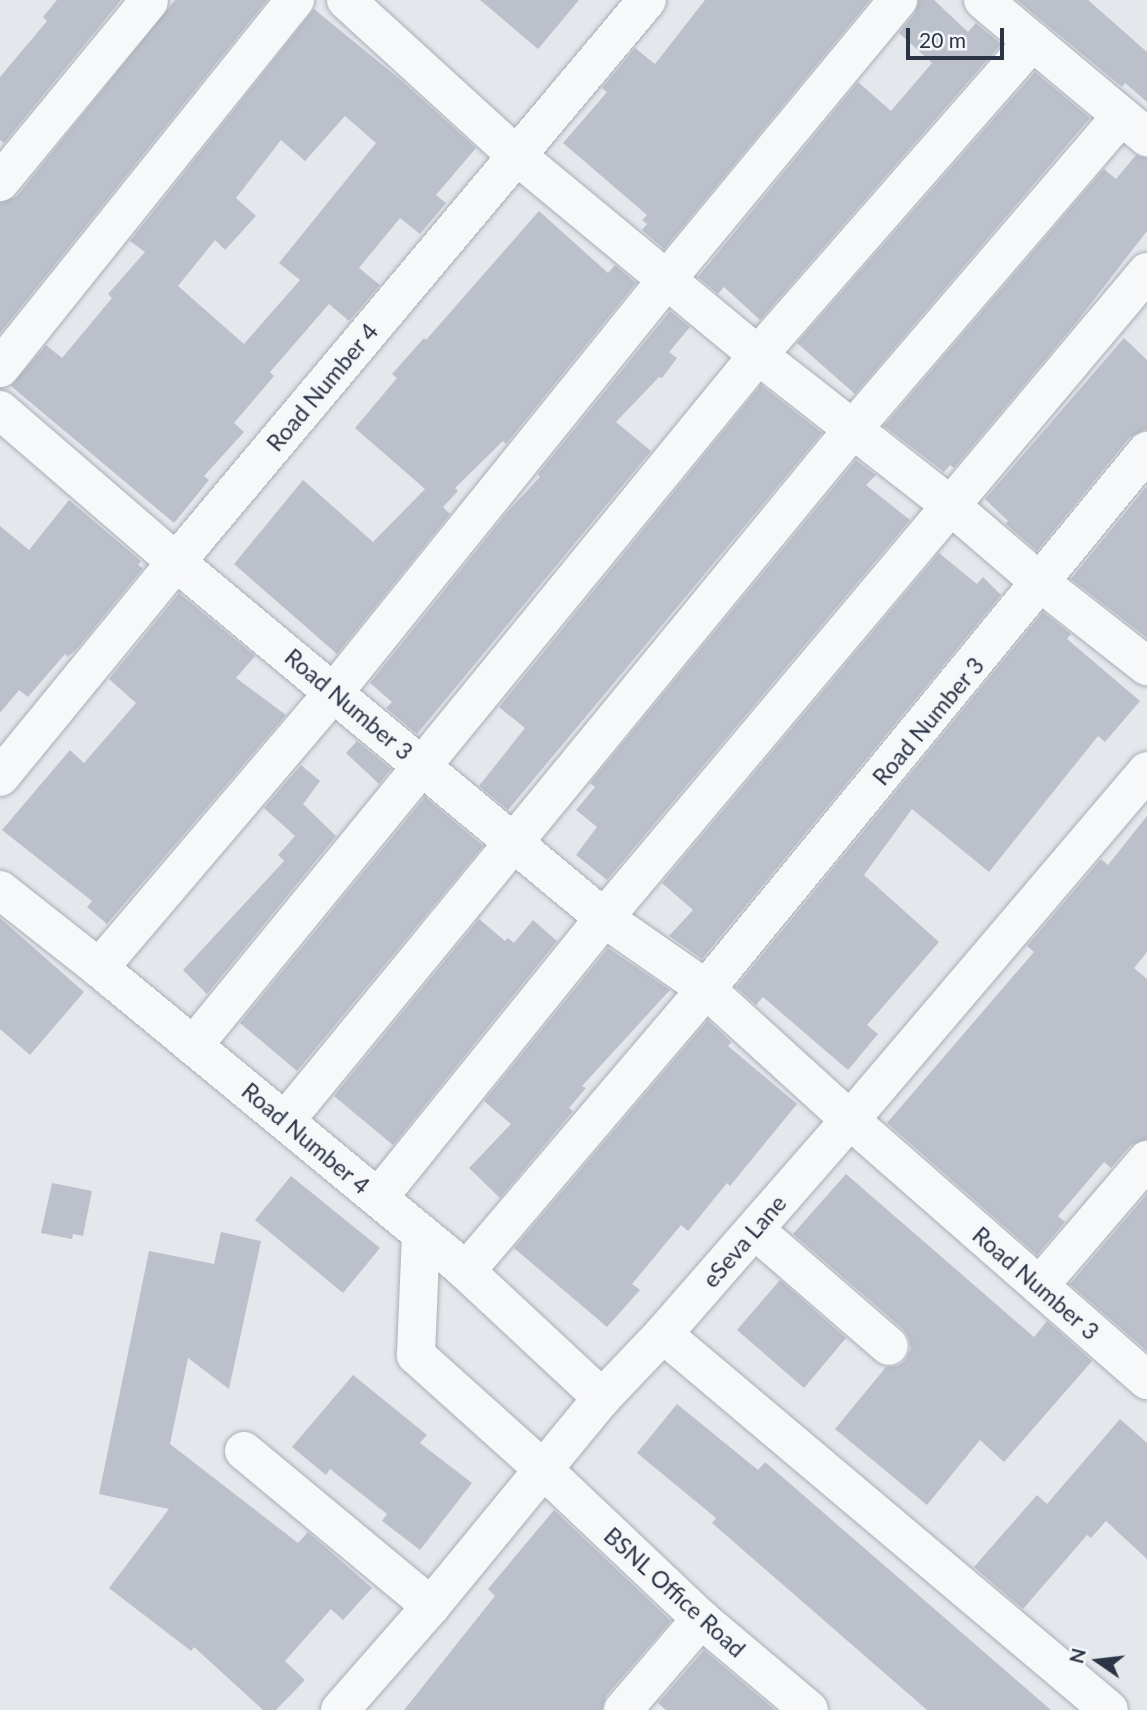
<!DOCTYPE html>
<html>
<head>
<meta charset="utf-8">
<style>
	body { margin:0 }
	#map { position:relative; width:1147px; height:1710px; overflow:hidden; background:#e4e7ec; font-family:Lato,sans-serif }
	div>[style] { position:absolute }
	[style*='--x'] { left:calc(var(--x)*1px); top:calc(var(--y)*1px); width:calc(var(--w)*1px); rotate:calc(var(--a)*1deg) }
	.building>* { inset:0; background:#bbc0ca }
	.roads { filter:drop-shadow(0 0 2px #a9aeb7) drop-shadow(0 0 2px #a9aeb7) }
	.minor>* { height:38px; margin:-19px; padding:0 19px; transform-origin:19px; border-radius:19px; background:#f7f8fa }
	span { translate:-50% -50%; white-space:nowrap; text-align:center; line-height:1.15; -webkit-text-stroke:5px #f4f6f9; paint-order:stroke }
	.street-label { font-size:23px; color:#2b3445 }
	.north { position:absolute; left:1063px; top:1626px; width:70px; height:70px; -webkit-text-stroke:5px #f4f6f9; paint-order:stroke; rotate:284deg; font-size:19px; font-weight:700; line-height:28px; text-align:center; color:#2b3445 }
	.north::after { content:''; display:block; margin:auto; width:24px; height:32px; background:#2b3445; clip-path:polygon(50% 0,100% 100%,50% 72%,0 100%) }
	.scale { position:absolute; left:906px; top:28px; width:98px; height:32px; box-sizing:border-box; border:4px solid #2b3445; border-top:0; padding-left:9px; font-size:21px; line-height:24px; white-space:nowrap; color:#2b3445; -webkit-text-stroke:5px #f4f6f9; paint-order:stroke }
</style>
</head>
<body>
<div id="map">
	<div class="building">
		<div style="clip-path:polygon(57px 0,121px 0,4px 143px,0 140px,0 77px,47px 21px,43px 17px)"></div>
		<div style="clip-path:polygon(175px 0,267px 0,0 333px,0 203px,17px 196px)"></div>
		<div style="clip-path:polygon(480px 0,579px 0,538px 49px)"></div>
		<div style="clip-path:polygon(705px 0,870px 0,664px 249px,642px 230px,647px 224px,642px 220px,647px 215px,563px 143px,607px 92px,602px 88px,635px 48px,655px 64px)"></div>
		<div style="clip-path:polygon(919px 0,934px 0,968px 32px,976px 23px,1001px 44px,760px 320px,724px 287px,718px 294px,698px 277px,858px 82px,891px 111px,932px 63px,899px 33px,915px 13px)"></div>
		<div style="clip-path:polygon(1017px 0,1088px 0,1147px 52px,1147px 102px,1125px 83px,1122px 87px)"></div>
		<div style="clip-path:polygon(evenodd,314px 9px,402px 81px,476px 148px,436px 195px,446px 203px,420px 234px,400px 218px,359px 268px,380px 285px,349px 321px,329px 304px,270px 372px,274px 376px,234px 423px,244px 432px,204px 476px,209px 480px,174px 523px,11px 386px,46px 345px,62px 358px,112px 298px,108px 294px,145px 252px,130px 241px,314px 9px,345px 116px,376px 143px,279px 263px,300px 280px,244px 344px,178px 286px,215px 240px,225px 250px,256px 216px,236px 198px,281px 140px,305px 161px,345px 116px)"></div>
		<div style="clip-path:polygon(1035px 72px,1090px 118px,855px 394px,797px 343px)"></div>
		<div style="clip-path:polygon(1136px 155px,1147px 158px,1147px 231px,1075px 324px,954px 468px,950px 465px,944px 472px,884px 426px,1104px 169px,1116px 179px)"></div>
		<div style="clip-path:polygon(539px 211px,608px 273px,615px 265px,636px 283px,506px 444px,503px 441px,455px 488px,458px 491px,443px 507px,450px 514px,337px 654px,234px 564px,303px 480px,373px 542px,425px 489px,355px 428px,397px 378px,392px 374px,424px 338px,426px 340px)"></div>
		<div style="clip-path:polygon(670px 311px,690px 327px,669px 352px,677px 358px,662px 378px,659px 377px,616px 422px,651px 451px,417px 734px,386px 708px,392px 702px,370px 683px,509px 510px,540px 477px,538px 474px)"></div>
		<div style="clip-path:polygon(1124px 338px,1147px 360px,1147px 429px,1130px 437px,1037px 551px,1006px 524px,1008px 521px,985px 499px)"></div>
		<div style="clip-path:polygon(761px 385px,822px 433px,508px 810px,479px 786px,525px 728px,499px 707px)"></div>
		<div style="clip-path:polygon(856px 460px,876px 475px,866px 485px,910px 520px,607px 880px,576px 855px,597px 827px,576px 810px,595px 787px,590px 783px)"></div>
		<div style="clip-path:polygon(1147px 486px,1147px 638px,1071px 579px)"></div>
		<div style="clip-path:polygon(69px 500px,141px 561px,138px 565px,143px 568px,76px 650px,67px 657px,65px 654px,28px 697px,19px 690px,0 713px,0 526px,29px 550px)"></div>
		<div style="clip-path:polygon(939px 553px,977px 584px,983px 577px,1001px 595px,702px 959px,669px 936px,693px 910px,662px 883px)"></div>
		<div style="clip-path:polygon(179px 593px,255px 656px,236px 678px,286px 715px,107px 924px,87px 907px,92px 901px,2px 830px,70px 750px,84px 763px,136px 703px,109px 679px)"></div>
		<div style="clip-path:polygon(1043px 612px,1071px 634px,1067px 639px,1140px 701px,1105px 742px,1098px 736px,989px 872px,912px 809px,864px 875px,939px 942px,867px 1025px,878px 1034px,848px 1070px,763px 997px,756px 1005px,736px 987px)"></div>
		<div style="clip-path:polygon(357px 741px,391px 769px,379px 784px,346px 753px)"></div>
		<div style="clip-path:polygon(301px 765px,320px 781px,303px 804px,336px 836px,207px 994px,183px 970px,284px 861px,278px 855px,295px 836px,264px 808px)"></div>
		<div style="clip-path:polygon(425px 797px,483px 846px,297px 1071px,240px 1023px)"></div>
		<div style="clip-path:polygon(1147px 816px,1147px 952px,1134px 968px,1147px 979px,1147px 1139px,1131px 1145px,1111px 1168px,1104px 1162px,1058px 1216px,1065px 1222px,1037px 1255px,887px 1123px,1034px 952px,1027px 946px,1101px 859px,1108px 865px)"></div>
		<div style="clip-path:polygon(0 918px,84px 992px,30px 1055px,0 1029px)"></div>
		<div style="clip-path:polygon(479px 919px,505px 941px,508px 938px,514px 943px,533px 920px,557px 941px,393px 1145px,334px 1096px)"></div>
		<div style="clip-path:polygon(608px 948px,670px 990px,582px 1086px,586px 1088px,569px 1108px,573px 1111px,500px 1198px,469px 1168px,511px 1124px,484px 1101px)"></div>
		<div style="clip-path:polygon(708px 1020px,731px 1042px,728px 1046px,797px 1104px,730px 1186px,727px 1183px,688px 1231px,681px 1225px,632px 1284px,640px 1290px,607px 1327px,514px 1248px)"></div>
		<div style="clip-path:polygon(846px 1174px,1034px 1337px,1047px 1321px,1092px 1361px,1004px 1462px,980px 1440px,927px 1505px,835px 1429px,886px 1367px,897px 1366px,905px 1361px,911px 1349px,909px 1338px,903px 1329px,793px 1234px)"></div>
		<div style="clip-path:polygon(291px 1176px,380px 1248px,343px 1293px,255px 1220px)"></div>
		<div style="clip-path:polygon(52px 1183px,92px 1191px,83px 1236px,73px 1234px,72px 1239px,41px 1233px)"></div>
		<div style="clip-path:polygon(1147px 1194px,1147px 1351px,1070px 1284px)"></div>
		<div style="clip-path:polygon(221px 1232px,261px 1241px,229px 1389px,188px 1358px,170px 1444px,298px 1543px,308px 1532px,372px 1588px,343px 1620px,331px 1609px,285px 1661px,305px 1680px,276px 1710px,263px 1710px,194px 1647px,191px 1651px,109px 1588px,169px 1509px,99px 1494px,149px 1251px,214px 1264px)"></div>
		<div style="clip-path:polygon(780px 1280px,846px 1338px,804px 1388px,737px 1330px)"></div>
		<div style="clip-path:polygon(353px 1375px,427px 1435px,420px 1443px,472px 1483px,420px 1550px,382px 1521px,387px 1514px,330px 1469px,326px 1475px,292px 1447px)"></div>
		<div style="clip-path:polygon(677px 1404px,758px 1470px,765px 1462px,1051px 1710px,927px 1710px,712px 1523px,716px 1518px,637px 1453px)"></div>
		<div style="clip-path:polygon(1120px 1419px,1147px 1443px,1147px 1559px,1106px 1521px,1091px 1538px,1087px 1535px,1023px 1609px,974px 1567px,1037px 1495px,1047px 1504px)"></div>
		<div style="clip-path:polygon(554px 1510px,671px 1621px,606px 1696px,602px 1710px,404px 1710px,495px 1596px,488px 1589px)"></div>
		<div style="clip-path:polygon(704px 1650px,775px 1710px,666px 1710px,658px 1703px)"></div>
	</div>
	<div class="roads">
		<div class="minor">
			<div style="--x:346;--y:0;--w:230;--a:42.4"></div>
			<div style="--x:516;--y:155;--w:314;--a:39.6"></div>
			<div style="--x:758;--y:355;--w:244;--a:38"></div>
			<div style="--x:950;--y:505;--w:120;--a:40.6"></div>
			<div style="--x:1041;--y:583;--w:135;--a:38.1"></div>
			<div style="--x:983;--y:0;--w:214;--a:39.9"></div>
			<div style="--x:0;--y:182;--w:234;--a:-50.5"></div>
			<div style="--x:0;--y:368;--w:472;--a:-51.3"></div>
			<div style="--x:0;--y:410;--w:233;--a:40.8"></div>
			<div style="--x:176;--y:562;--w:557;--a:39.75"></div>
			<div style="--x:604;--y:918;--w:124;--a:34.8"></div>
			<div style="--x:706;--y:989;--w:195;--a:42.3"></div>
			<div style="--x:850;--y:1120;--w:395;--a:41.2"></div>
			<div style="--x:0;--y:777;--w:278;--a:-50.7"></div>
			<div style="--x:176;--y:562;--w:733;--a:-50.03"></div>
			<div style="--x:0;--y:890;--w:126;--a:38.2"></div>
			<div style="--x:99;--y:968;--w:476;--a:39.5"></div>
			<div style="--x:466;--y:1271;--w:186;--a:43"></div>
			<div style="--x:99;--y:968;--w:364;--a:-49.6"></div>
			<div style="--x:335;--y:691;--w:531;--a:-51.12"></div>
			<div style="--x:668;--y:278;--w:361;--a:-50.4"></div>
			<div style="--x:193;--y:1046;--w:893;--a:-50.73"></div>
			<div style="--x:758;--y:355;--w:417;--a:-48.8"></div>
			<div style="--x:285;--y:1121;--w:895;--a:-50.62"></div>
			<div style="--x:853;--y:429;--w:412;--a:-49.4"></div>
			<div style="--x:378;--y:1198;--w:360;--a:-51.1"></div>
			<div style="--x:604;--y:918;--w:844;--a:-49.95"></div>
			<div style="--x:755;--y:1230;--w:177;--a:40.9"></div>
			<div style="--x:421;--y:1234;--w:121;--a:92.4"></div>
			<div style="--x:416;--y:1355;--w:173;--a:42"></div>
			<div style="--x:545;--y:1471;--w:215;--a:43.5"></div>
			<div style="--x:701;--y:1619;--w:141;--a:40.1"></div>
			<div style="--x:466;--y:1271;--w:370;--a:-49.6"></div>
			<div style="--x:706;--y:989;--w:696;--a:-50.66"></div>
			<div style="--x:1040;--y:1285;--w:165;--a:-49.4"></div>
			<div style="--x:663;--y:1334;--w:583;--a:40.13"></div>
			<div style="--x:244;--y:1451;--w:243;--a:39.7"></div>
			<div style="--x:340;--y:1710;--w:138;--a:-48.8"></div>
			<div style="--x:431;--y:1606;--w:269;--a:-50.6"></div>
			<div style="--x:602;--y:1398;--w:88;--a:-46.4"></div>
			<div style="--x:663;--y:1334;--w:284;--a:-48.9"></div>
			<div style="--x:850;--y:1120;--w:458;--a:-49.6"></div>
			<div style="--x:623;--y:1710;--w:120;--a:-49.4"></div>
		</div>
	</div>
	<div class="street-label">
		<span style="left:322px;top:387px;rotate:-50deg">Road Number 4</span>
		<span style="left:349px;top:704px;rotate:40deg">Road Number 3</span>
		<span style="left:928px;top:721px;rotate:-50deg">Road Number 3</span>
		<span style="left:306px;top:1138px;rotate:40deg">Road Number 4</span>
		<span style="left:744px;top:1241px;rotate:-49deg">eSeva Lane</span>
		<span style="left:1036px;top:1283px;rotate:41deg">Road Number 3</span>
		<span style="left:675px;top:1592px;rotate:42deg">BSNL Office Road</span>
	</div>
	<div class="north">N</div>
	<div class="scale">20 m</div>
</div>
</body>
</html>
